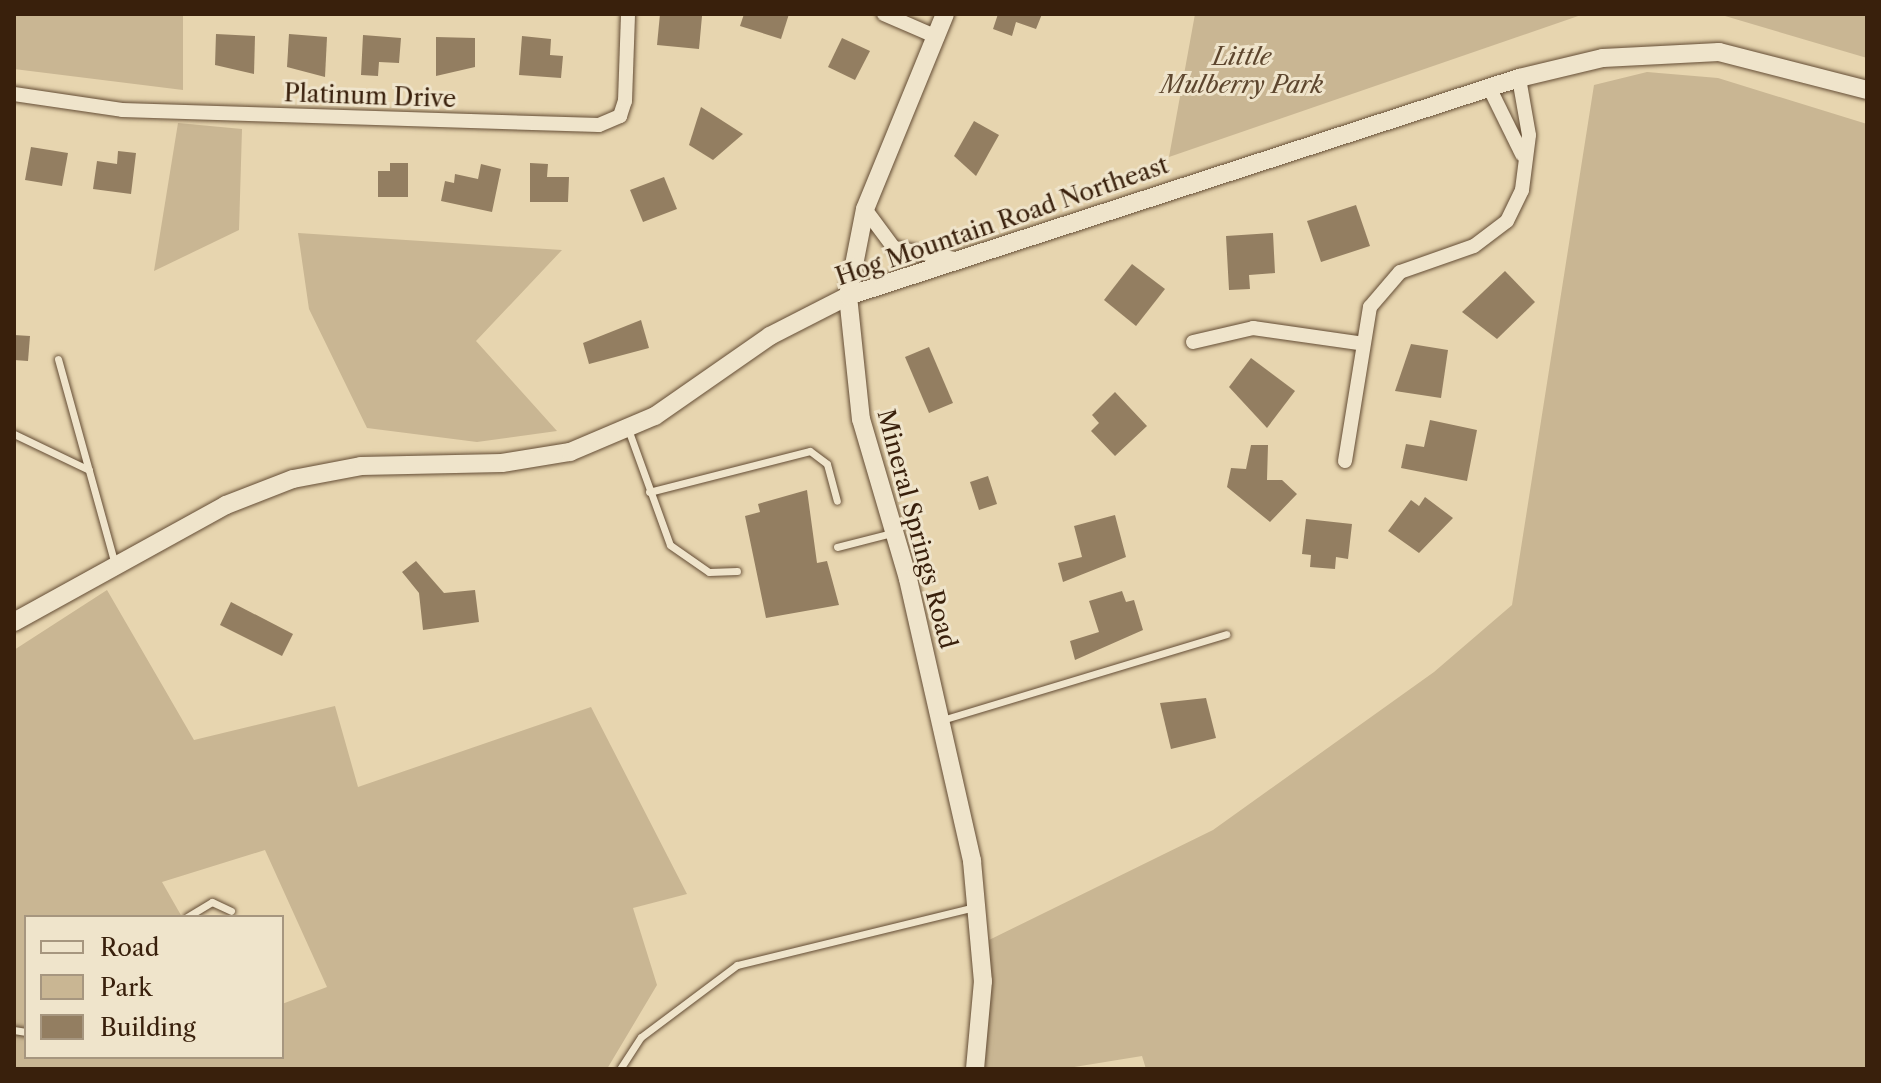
<!DOCTYPE html>
<html>
<head>
<meta charset="utf-8">
<style>
	body { margin:0 }
	#map { position:relative; width:1881px; height:1083px; overflow:hidden; background:#e7d5af; font-family:"Libre Caslon Text",serif }
	div>[style] { position:absolute }
	[style*='--x'] { left:calc(var(--x)*1px); top:calc(var(--y)*1px); width:calc(var(--w)*1px); rotate:calc(var(--a)*1deg) }
	.green>* { inset:0; background:#c9b693 }
	.building>* { inset:0; background:#937e61 }
	.roads { filter:drop-shadow(0 0 2px #644d35) drop-shadow(0 0 2px #644d35) }
	.service>* { height:7px; margin:-3.5px; padding:0 3.5px; transform-origin:3.5px; border-radius:3.5px; background:#efe4cb }
	.minor>* { height:14px; margin:-7px; padding:0 7px; transform-origin:7px; border-radius:7px; background:#efe4cb }
	.tertiary>* { height:18px; margin:-9px; padding:0 9px; transform-origin:9px; border-radius:9px; background:#efe4cb }
	span { translate:-50% -50%; white-space:nowrap; text-align:center; line-height:1.15; -webkit-text-stroke:6px #efe4cb; paint-order:stroke }
	.park-label { font-size:24px; color:#5d462e; font-style:italic }
	.street-label { font-size:24px; color:#39200c }
	.frame { position:absolute; inset:0; border:16px solid #39200c; pointer-events:none }
	.legend { position:absolute; left:24px; top:915px; width:260px; height:144px; box-sizing:border-box; background:#efe4cb; border:2px solid #a6967f; margin:0; padding:10px 14px; list-style:none; font-size:24px; color:#39200c }
	.legend li { display:flex; align-items:center; gap:16px; height:40px }
	.legend b { width:40px; border:2px solid #a6967f }
</style>
</head>
<body>
<div id="map">
	<div class="green">
		<div style="clip-path:polygon(14px 14px,183px 14px,183px 90px,14px 69px)"></div>
		<div style="clip-path:polygon(1195px 14px,1584px 14px,1169px 157px)"></div>
		<div style="clip-path:polygon(1698px 14px,1867px 14px,1867px 58px,1725px 16px)"></div>
		<div style="clip-path:polygon(1647px 72px,1718px 78px,1867px 124px,1867px 1069px,1146px 1069px,1142px 1056px,1062px 1069px,985px 1069px,989px 940px,1213px 830px,1434px 672px,1512px 605px,1594px 85px)"></div>
		<div style="clip-path:polygon(178px 123px,242px 129px,239px 230px,154px 271px)"></div>
		<div style="clip-path:polygon(298px 233px,562px 250px,476px 341px,557px 431px,477px 442px,367px 428px,309px 309px)"></div>
		<div style="clip-path:polygon(evenodd,107px 590px,194px 740px,335px 706px,358px 787px,591px 707px,687px 894px,633px 908px,657px 985px,607px 1069px,14px 1069px,14px 650px,107px 590px,265px 850px,327px 987px,282px 1004px,282px 1057px,26px 1057px,26px 917px,182px 917px,162px 882px,265px 850px)"></div>
	</div>
	<div class="building">
		<div style="clip-path:polygon(660px 14px,702px 16px,699px 49px,657px 45px)"></div>
		<div style="clip-path:polygon(744px 14px,789px 14px,781px 39px,740px 26px)"></div>
		<div style="clip-path:polygon(998px 14px,1042px 14px,1036px 29px,1016px 22px,1012px 36px,993px 29px)"></div>
		<div style="clip-path:polygon(216px 34px,255px 36px,254px 74px,215px 65px)"></div>
		<div style="clip-path:polygon(289px 34px,327px 37px,325px 77px,287px 67px)"></div>
		<div style="clip-path:polygon(363px 35px,401px 38px,399px 63px,379px 62px,378px 76px,361px 75px)"></div>
		<div style="clip-path:polygon(522px 36px,551px 39px,550px 55px,563px 56px,561px 78px,519px 75px)"></div>
		<div style="clip-path:polygon(436px 37px,475px 38px,475px 67px,436px 76px)"></div>
		<div style="clip-path:polygon(842px 38px,870px 51px,855px 80px,828px 67px)"></div>
		<div style="clip-path:polygon(701px 107px,743px 134px,713px 160px,689px 145px)"></div>
		<div style="clip-path:polygon(974px 121px,999px 135px,976px 176px,954px 156px)"></div>
		<div style="clip-path:polygon(31px 147px,68px 153px,62px 186px,25px 180px)"></div>
		<div style="clip-path:polygon(118px 151px,136px 153px,131px 194px,93px 189px,97px 161px,117px 164px)"></div>
		<div style="clip-path:polygon(390px 163px,408px 163px,408px 197px,378px 197px,378px 171px,390px 171px)"></div>
		<div style="clip-path:polygon(530px 163px,548px 164px,547px 177px,569px 177px,568px 202px,530px 202px)"></div>
		<div style="clip-path:polygon(481px 164px,501px 169px,492px 212px,441px 201px,445px 181px,454px 183px,455px 174px,478px 179px)"></div>
		<div style="clip-path:polygon(664px 177px,677px 209px,643px 222px,630px 190px)"></div>
		<div style="clip-path:polygon(1356px 205px,1370px 246px,1321px 262px,1307px 221px)"></div>
		<div style="clip-path:polygon(1273px 233px,1275px 273px,1249px 275px,1250px 289px,1229px 290px,1226px 236px)"></div>
		<div style="clip-path:polygon(1132px 264px,1165px 289px,1136px 326px,1104px 300px)"></div>
		<div style="clip-path:polygon(1505px 271px,1535px 302px,1497px 339px,1462px 312px)"></div>
		<div style="clip-path:polygon(641px 320px,649px 348px,589px 364px,583px 343px)"></div>
		<div style="clip-path:polygon(14px 335px,30px 336px,28px 361px,14px 360px)"></div>
		<div style="clip-path:polygon(1411px 344px,1448px 350px,1441px 398px,1395px 391px)"></div>
		<div style="clip-path:polygon(929px 347px,953px 403px,929px 413px,905px 357px)"></div>
		<div style="clip-path:polygon(1251px 358px,1295px 391px,1267px 428px,1229px 387px)"></div>
		<div style="clip-path:polygon(1115px 392px,1147px 426px,1115px 456px,1091px 431px,1099px 423px,1092px 415px)"></div>
		<div style="clip-path:polygon(1430px 420px,1477px 430px,1467px 481px,1401px 468px,1406px 444px,1424px 447px)"></div>
		<div style="clip-path:polygon(1251px 445px,1268px 445px,1267px 480px,1282px 480px,1297px 494px,1270px 522px,1227px 487px,1231px 468px,1246px 469px)"></div>
		<div style="clip-path:polygon(988px 476px,997px 504px,979px 510px,970px 482px)"></div>
		<div style="clip-path:polygon(807px 490px,817px 563px,827px 561px,839px 605px,766px 618px,745px 516px,760px 512px,758px 504px)"></div>
		<div style="clip-path:polygon(1425px 497px,1453px 518px,1419px 553px,1388px 531px,1411px 500px,1419px 506px)"></div>
		<div style="clip-path:polygon(1115px 515px,1126px 557px,1063px 582px,1058px 563px,1082px 557px,1074px 526px)"></div>
		<div style="clip-path:polygon(1306px 519px,1352px 524px,1348px 559px,1336px 557px,1335px 569px,1310px 567px,1311px 555px,1302px 554px)"></div>
		<div style="clip-path:polygon(416px 561px,444px 593px,475px 590px,479px 622px,423px 630px,419px 593px,402px 572px)"></div>
		<div style="clip-path:polygon(1122px 591px,1126px 602px,1134px 600px,1143px 630px,1075px 660px,1070px 641px,1099px 632px,1089px 601px)"></div>
		<div style="clip-path:polygon(231px 602px,293px 634px,282px 656px,220px 625px)"></div>
		<div style="clip-path:polygon(1206px 698px,1216px 738px,1171px 749px,1160px 703px)"></div>
	</div>
	<div class="roads">
		<div class="service">
			<div style="--x:58;--y:359;--w:213;--a:74.5"></div>
			<div style="--x:628;--y:429;--w:123;--a:70.1"></div>
			<div style="--x:670;--y:545;--w:47;--a:34.7"></div>
			<div style="--x:709;--y:572;--w:28;--a:-2"></div>
			<div style="--x:14;--y:434;--w:83;--a:25.6"></div>
			<div style="--x:649;--y:492;--w:166;--a:-14.3"></div>
			<div style="--x:810;--y:451;--w:21;--a:37"></div>
			<div style="--x:827;--y:464;--w:38;--a:75"></div>
			<div style="--x:837;--y:547;--w:57;--a:-14.3"></div>
			<div style="--x:942;--y:720;--w:297;--a:-16.8"></div>
			<div style="--x:187;--y:917;--w:29;--a:-31"></div>
			<div style="--x:212;--y:902;--w:21;--a:25"></div>
			<div style="--x:14;--y:1030;--w:12;--a:9"></div>
			<div style="--x:620;--y:1069;--w:38;--a:-57"></div>
			<div style="--x:641;--y:1037;--w:120;--a:-36.9"></div>
			<div style="--x:737;--y:965;--w:245;--a:-13.7"></div>
		</div>
		<div class="minor">
			<div style="--x:884;--y:14;--w:58;--a:23.5"></div>
			<div style="--x:1489;--y:87;--w:75;--a:63.8"></div>
			<div style="--x:14;--y:94;--w:109;--a:8.4"></div>
			<div style="--x:122;--y:110;--w:477;--a:1.8"></div>
			<div style="--x:599;--y:125;--w:23;--a:-23"></div>
			<div style="--x:620;--y:116;--w:16;--a:-72"></div>
			<div style="--x:625;--y:101;--w:87;--a:-88"></div>
			<div style="--x:865;--y:209;--w:49;--a:53.4"></div>
			<div style="--x:894;--y:248;--w:63;--a:10.1"></div>
			<div style="--x:1193;--y:342;--w:62;--a:-13.1"></div>
			<div style="--x:1253;--y:328;--w:107;--a:8.1"></div>
			<div style="--x:1345;--y:461;--w:156;--a:-80.8"></div>
			<div style="--x:1370;--y:307;--w:46;--a:-49.4"></div>
			<div style="--x:1400;--y:272;--w:78;--a:-19.4"></div>
			<div style="--x:1474;--y:246;--w:41;--a:-37.1"></div>
			<div style="--x:1507;--y:221;--w:34;--a:-64"></div>
			<div style="--x:1522;--y:190;--w:55;--a:-82.7"></div>
			<div style="--x:1529;--y:135;--w:58;--a:-100"></div>
		</div>
		<div class="tertiary">
			<div style="--x:945;--y:14;--w:211;--a:112.3"></div>
			<div style="--x:865;--y:209;--w:89;--a:101.1"></div>
			<div style="--x:848;--y:296;--w:124;--a:84"></div>
			<div style="--x:861;--y:419;--w:167;--a:73.6"></div>
			<div style="--x:908;--y:579;--w:289;--a:77.2"></div>
			<div style="--x:972;--y:861;--w:121;--a:84.8"></div>
			<div style="--x:983;--y:981;--w:88;--a:95.2"></div>
			<div style="--x:14;--y:622;--w:242;--a:-28.9"></div>
			<div style="--x:226;--y:505;--w:72;--a:-21.2"></div>
			<div style="--x:293;--y:479;--w:69;--a:-10.8"></div>
			<div style="--x:361;--y:466;--w:141;--a:-1.2"></div>
			<div style="--x:502;--y:463;--w:69;--a:-9.2"></div>
			<div style="--x:570;--y:452;--w:92;--a:-23"></div>
			<div style="--x:655;--y:416;--w:140;--a:-34.8"></div>
			<div style="--x:770;--y:336;--w:88;--a:-27.1"></div>
			<div style="--x:848;--y:296;--w:706;--a:-18"></div>
			<div style="--x:1519;--y:78;--w:86;--a:-13.4"></div>
			<div style="--x:1603;--y:58;--w:116;--a:-3"></div>
			<div style="--x:1719;--y:52;--w:153;--a:14.4"></div>
		</div>
	</div>
	<div class="park-label">
		<span style="left:1242px;top:71px">Little<br>Mulberry Park</span>
	</div>
	<div class="street-label">
		<span style="left:370px;top:96px;rotate:2deg">Platinum Drive</span>
		<span style="left:1002px;top:221px;rotate:-19deg">Hog Mountain Road Northeast</span>
		<span style="left:917px;top:529px;rotate:75deg">Mineral Springs Road</span>
	</div>
	<div class="frame"></div>
	<ul class="legend">
	<li><b style="height:10px;background:#efe4cb"></b>Road</li>
	<li><b style="height:22px;background:#c9b693"></b>Park</li>
	<li><b style="height:22px;background:#937e61"></b>Building</li>
	</ul>
</div>
</body>
</html>
